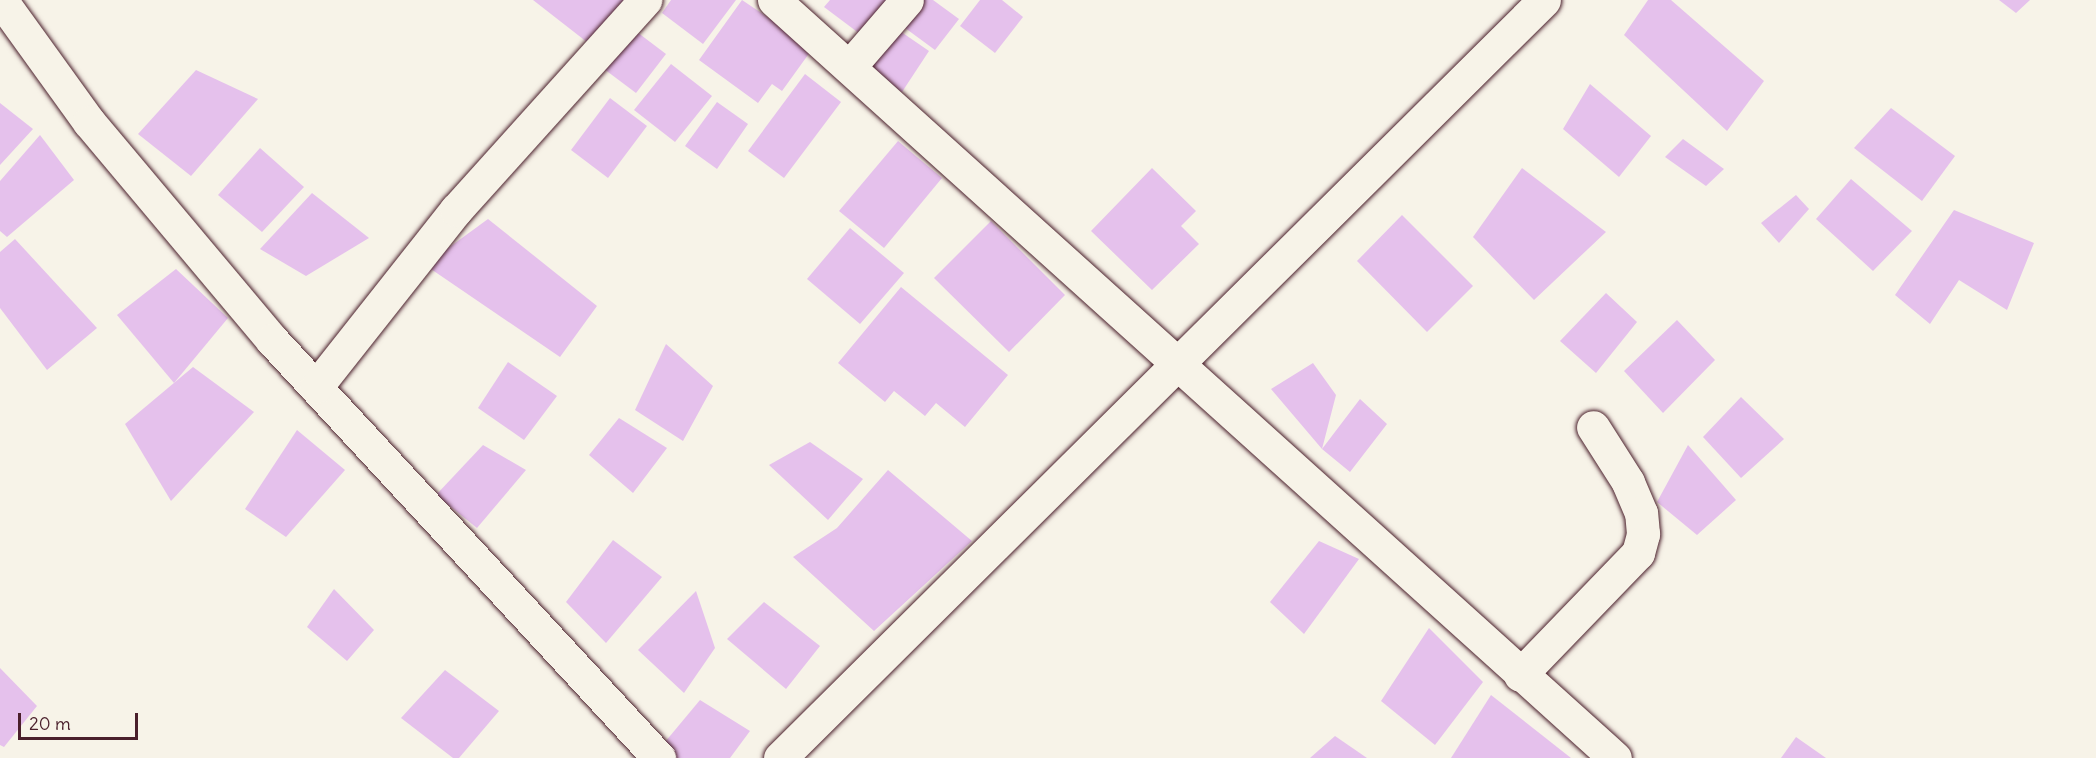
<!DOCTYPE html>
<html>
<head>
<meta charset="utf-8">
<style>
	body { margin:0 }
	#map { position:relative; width:2096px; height:758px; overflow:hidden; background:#f7f3e8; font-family:Delius,sans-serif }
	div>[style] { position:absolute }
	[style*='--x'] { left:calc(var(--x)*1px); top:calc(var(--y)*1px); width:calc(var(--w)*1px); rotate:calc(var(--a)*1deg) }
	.building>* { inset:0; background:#e5c1ec }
	.roads { filter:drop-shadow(0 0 2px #4a1f2b) drop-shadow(0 0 2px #4a1f2b) }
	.minor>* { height:33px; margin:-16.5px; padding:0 16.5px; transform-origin:16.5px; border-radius:16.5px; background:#f7f3e8 }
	span { translate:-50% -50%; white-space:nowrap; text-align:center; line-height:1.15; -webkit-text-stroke:4.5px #f7f3e8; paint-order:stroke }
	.scale { position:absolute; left:18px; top:713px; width:120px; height:27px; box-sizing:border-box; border:3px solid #4a1f2b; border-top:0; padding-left:8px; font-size:18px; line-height:21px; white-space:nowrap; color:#4a1f2b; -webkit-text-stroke:4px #f7f3e8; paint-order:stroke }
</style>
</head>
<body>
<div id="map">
	<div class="building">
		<div style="clip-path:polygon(533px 0,628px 0,592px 46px)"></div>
		<div style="clip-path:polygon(671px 0,736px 0,703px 44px,662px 13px)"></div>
		<div style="clip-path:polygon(742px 0,813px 48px,782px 91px,772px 84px,758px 103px,699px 60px)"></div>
		<div style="clip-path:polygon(830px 0,891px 0,864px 37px,824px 7px)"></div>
		<div style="clip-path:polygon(920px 0,933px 0,959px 19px,935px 50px,901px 25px)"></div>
		<div style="clip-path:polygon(980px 0,1002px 0,1023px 17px,995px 53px,960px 26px)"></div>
		<div style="clip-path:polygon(1648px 0,1671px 0,1764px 81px,1727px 131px,1624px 35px)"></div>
		<div style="clip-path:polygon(1999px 0,2030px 0,2016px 13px)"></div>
		<div style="clip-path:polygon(894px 27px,929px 51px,902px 92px,866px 68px)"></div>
		<div style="clip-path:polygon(633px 29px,666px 54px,636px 93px,604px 69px)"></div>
		<div style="clip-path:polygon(671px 64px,712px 96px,675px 142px,634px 110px)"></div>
		<div style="clip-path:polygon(196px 70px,258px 99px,191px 176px,138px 134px)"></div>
		<div style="clip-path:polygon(805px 74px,841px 102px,784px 178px,748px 151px)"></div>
		<div style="clip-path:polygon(1590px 84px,1651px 136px,1619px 177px,1563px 129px)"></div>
		<div style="clip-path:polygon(610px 98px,647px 126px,608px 178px,571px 150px)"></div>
		<div style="clip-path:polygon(717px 102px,748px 124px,717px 169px,685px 146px)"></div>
		<div style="clip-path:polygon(0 103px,33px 129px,0 165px)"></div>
		<div style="clip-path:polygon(1891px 108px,1955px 156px,1922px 201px,1854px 148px)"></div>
		<div style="clip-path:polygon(40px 135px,74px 180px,7px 237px,0 231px,0 181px)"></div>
		<div style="clip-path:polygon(1683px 139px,1724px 169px,1706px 186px,1665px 157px)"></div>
		<div style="clip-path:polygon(898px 141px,942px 178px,884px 248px,839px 211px)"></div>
		<div style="clip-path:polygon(260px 148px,304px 187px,262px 232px,218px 195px)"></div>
		<div style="clip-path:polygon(1152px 168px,1196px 211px,1181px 226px,1199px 244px,1152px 290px,1091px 231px)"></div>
		<div style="clip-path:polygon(1522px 168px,1606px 232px,1534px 300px,1473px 237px)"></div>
		<div style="clip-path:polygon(1851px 179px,1912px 231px,1873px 271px,1816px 219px)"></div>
		<div style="clip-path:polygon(312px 193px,369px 238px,306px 276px,260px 249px)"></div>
		<div style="clip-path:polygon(1796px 195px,1809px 209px,1779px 243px,1761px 223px)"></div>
		<div style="clip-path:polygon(1954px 210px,2034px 243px,2007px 310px,1959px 280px,1930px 324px,1895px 295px)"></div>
		<div style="clip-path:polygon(1402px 215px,1473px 286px,1427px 332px,1357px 261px)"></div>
		<div style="clip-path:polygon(488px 219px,597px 306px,560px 357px,425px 265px)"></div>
		<div style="clip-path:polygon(991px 221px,1065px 295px,1009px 352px,934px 278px)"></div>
		<div style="clip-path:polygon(850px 228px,904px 273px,860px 324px,807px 279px)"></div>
		<div style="clip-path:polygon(15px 239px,97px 328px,47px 370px,0 308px,0 252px)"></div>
		<div style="clip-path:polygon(176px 269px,228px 318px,174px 383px,117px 315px)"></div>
		<div style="clip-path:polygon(901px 287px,1008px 375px,965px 427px,936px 403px,925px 416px,894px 391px,885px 402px,838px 363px)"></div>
		<div style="clip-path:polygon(1606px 293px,1637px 322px,1596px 373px,1560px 341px)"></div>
		<div style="clip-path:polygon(1677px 320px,1715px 360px,1663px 413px,1624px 371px)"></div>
		<div style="clip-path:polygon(666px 344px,713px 386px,683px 441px,635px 410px)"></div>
		<div style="clip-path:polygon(508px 362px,557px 396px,524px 440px,478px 408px)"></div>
		<div style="clip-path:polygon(1313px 363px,1336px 395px,1322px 449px,1360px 399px,1387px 424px,1350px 472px,1322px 449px,1271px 389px)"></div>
		<div style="clip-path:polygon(193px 367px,254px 412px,171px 501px,125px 424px)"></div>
		<div style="clip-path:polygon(1741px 397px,1784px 439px,1741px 478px,1703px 437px)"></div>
		<div style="clip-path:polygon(619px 418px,667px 448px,633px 493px,589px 455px)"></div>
		<div style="clip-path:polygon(297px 430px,345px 470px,286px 537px,245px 509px)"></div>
		<div style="clip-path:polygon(810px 442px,863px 479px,828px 520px,769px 465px)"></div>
		<div style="clip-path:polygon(483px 445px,526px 470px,477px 528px,436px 495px)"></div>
		<div style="clip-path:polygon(1688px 445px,1736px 500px,1697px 535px,1657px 502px)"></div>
		<div style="clip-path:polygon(888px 470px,972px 541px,874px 631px,793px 557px,837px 528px)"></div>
		<div style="clip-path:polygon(613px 540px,662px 577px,606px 643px,566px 602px)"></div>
		<div style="clip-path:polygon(1319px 541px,1359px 559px,1304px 634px,1270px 602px)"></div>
		<div style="clip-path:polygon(334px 589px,374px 630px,347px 661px,307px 627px)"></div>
		<div style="clip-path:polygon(696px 591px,715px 648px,684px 693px,638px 650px)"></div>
		<div style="clip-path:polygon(764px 602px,820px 646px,786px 689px,727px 639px)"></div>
		<div style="clip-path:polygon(1429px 628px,1483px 682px,1435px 745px,1381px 701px)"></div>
		<div style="clip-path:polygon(0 668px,37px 706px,4px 747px,0 745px)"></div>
		<div style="clip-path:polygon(445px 670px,499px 711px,459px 758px,453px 758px,401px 718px)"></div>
		<div style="clip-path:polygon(1491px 695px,1571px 758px,1451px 758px)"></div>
		<div style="clip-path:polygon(700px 700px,750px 731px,730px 758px,671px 758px,660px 748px)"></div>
		<div style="clip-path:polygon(1335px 736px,1367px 758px,1310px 758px)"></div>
		<div style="clip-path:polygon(1796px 737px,1826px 758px,1781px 758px)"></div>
	</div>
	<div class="roads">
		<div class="minor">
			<div style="--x:1;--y:0;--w:150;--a:54.2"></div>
			<div style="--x:89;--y:122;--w:285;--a:50"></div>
			<div style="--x:272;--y:340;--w:570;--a:47.21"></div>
			<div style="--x:774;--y:0;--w:1132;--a:42.03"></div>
			<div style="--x:850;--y:66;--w:87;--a:-49.2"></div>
			<div style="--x:316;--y:387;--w:226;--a:-51.7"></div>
			<div style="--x:456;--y:210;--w:283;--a:-48"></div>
			<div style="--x:1520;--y:675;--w:170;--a:-46"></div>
			<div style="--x:1638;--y:553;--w:20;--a:-75"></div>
			<div style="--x:1643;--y:534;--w:21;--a:-95"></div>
			<div style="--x:1641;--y:513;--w:34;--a:-113"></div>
			<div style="--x:1628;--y:482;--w:65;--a:-122.5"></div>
			<div style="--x:780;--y:758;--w:1076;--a:-44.77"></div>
		</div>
	</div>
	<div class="scale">20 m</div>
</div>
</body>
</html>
